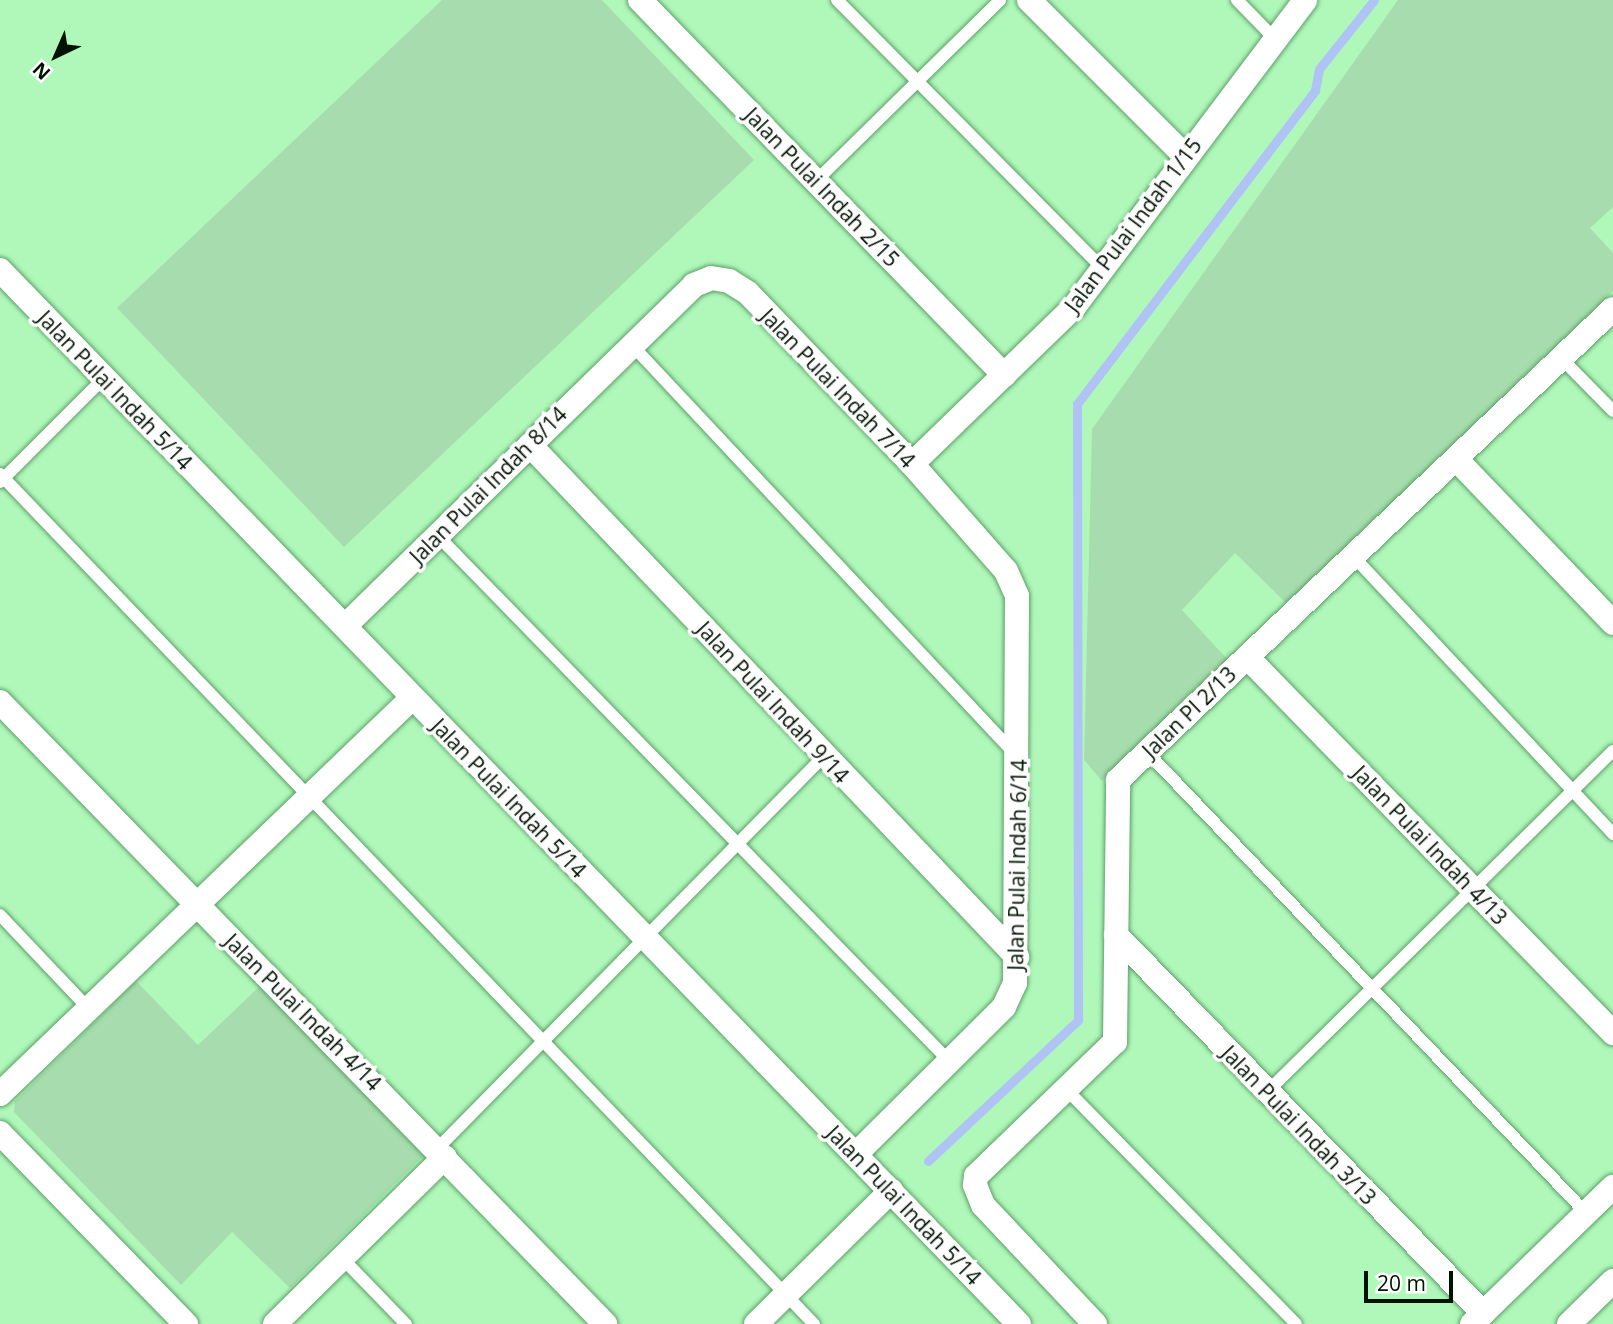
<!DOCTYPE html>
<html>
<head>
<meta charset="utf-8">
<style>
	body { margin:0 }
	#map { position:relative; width:1613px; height:1324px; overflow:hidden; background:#b0f8ba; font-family:"Open Sans",sans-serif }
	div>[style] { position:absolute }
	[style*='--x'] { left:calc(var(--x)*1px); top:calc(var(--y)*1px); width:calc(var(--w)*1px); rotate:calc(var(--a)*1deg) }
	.green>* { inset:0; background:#a7ddae }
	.stream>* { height:9px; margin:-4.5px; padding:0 4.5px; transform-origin:4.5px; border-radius:4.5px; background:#afc3f4 }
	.roads { filter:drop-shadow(0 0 2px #5ca068) drop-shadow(0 0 2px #5ca068) }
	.service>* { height:12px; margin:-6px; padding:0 6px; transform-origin:6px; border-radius:6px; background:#fff }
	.minor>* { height:24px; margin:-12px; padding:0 12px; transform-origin:12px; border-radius:12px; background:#fff }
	span { translate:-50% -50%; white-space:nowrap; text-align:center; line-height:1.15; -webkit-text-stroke:7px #fff; paint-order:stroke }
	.street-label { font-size:21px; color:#001201 }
	.north { position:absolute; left:21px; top:21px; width:70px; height:70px; -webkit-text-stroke:5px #fff; paint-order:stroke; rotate:224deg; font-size:19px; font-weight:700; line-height:28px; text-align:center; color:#001201 }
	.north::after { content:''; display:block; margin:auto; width:24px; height:32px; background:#001201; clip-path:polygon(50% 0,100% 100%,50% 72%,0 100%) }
	.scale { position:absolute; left:1364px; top:1271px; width:89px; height:32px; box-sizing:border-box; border:4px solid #001201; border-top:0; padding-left:9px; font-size:21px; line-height:24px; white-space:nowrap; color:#001201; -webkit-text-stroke:5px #fff; paint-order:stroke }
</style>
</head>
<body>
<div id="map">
	<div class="green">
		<div style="clip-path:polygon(442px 0,602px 0,754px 160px,344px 547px,117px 308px)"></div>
		<div style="clip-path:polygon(1398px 0,1613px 0,1613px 207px,1590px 228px,1613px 253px,1613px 291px,1288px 605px,1235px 553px,1182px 610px,1227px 659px,1102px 781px,1084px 760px,1092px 429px)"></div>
		<div style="clip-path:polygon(136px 981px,198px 1045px,261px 985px,424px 1155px,290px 1288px,232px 1232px,181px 1285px,14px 1112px,15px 1101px)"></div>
	</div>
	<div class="stream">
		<div style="--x:928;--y:1161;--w:206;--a:-43.2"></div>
		<div style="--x:1078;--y:1020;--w:616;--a:-90.09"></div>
		<div style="--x:1077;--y:404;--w:394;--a:-52.8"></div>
		<div style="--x:1315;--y:90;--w:21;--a:-79"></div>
		<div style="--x:1319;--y:69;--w:88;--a:-51.4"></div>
	</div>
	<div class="roads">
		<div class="service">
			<div style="--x:837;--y:0;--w:380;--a:45.3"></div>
			<div style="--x:1237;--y:0;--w:53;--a:45.8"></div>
			<div style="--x:816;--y:181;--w:258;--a:-44.5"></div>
			<div style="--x:631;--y:344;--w:560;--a:46.88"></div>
			<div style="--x:1561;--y:358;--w:74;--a:45.5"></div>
			<div style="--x:0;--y:474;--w:1177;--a:46.24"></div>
			<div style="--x:0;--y:482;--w:147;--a:-45"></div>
			<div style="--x:437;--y:535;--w:735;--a:45.77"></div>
			<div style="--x:1353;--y:556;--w:381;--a:46.9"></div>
			<div style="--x:1147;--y:752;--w:637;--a:46.4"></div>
			<div style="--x:0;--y:915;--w:129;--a:46.6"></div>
			<div style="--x:1067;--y:1090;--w:327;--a:45.6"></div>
			<div style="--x:1266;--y:1093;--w:487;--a:-44.6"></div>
			<div style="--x:437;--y:1149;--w:552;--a:-45.44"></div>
			<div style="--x:342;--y:1258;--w:92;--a:45.9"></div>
		</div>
		<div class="minor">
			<div style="--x:640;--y:0;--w:523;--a:45.85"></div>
			<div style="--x:1029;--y:0;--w:222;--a:45"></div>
			<div style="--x:0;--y:270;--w:1466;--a:45.97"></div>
			<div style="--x:530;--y:445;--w:707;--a:46.43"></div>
			<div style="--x:1456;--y:459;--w:227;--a:46.2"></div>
			<div style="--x:912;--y:464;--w:226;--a:-44.1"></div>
			<div style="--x:1074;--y:307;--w:384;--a:-53"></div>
			<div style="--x:345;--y:626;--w:488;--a:-44.3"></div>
			<div style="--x:694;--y:285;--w:18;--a:-22"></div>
			<div style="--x:711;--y:278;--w:18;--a:9"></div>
			<div style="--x:729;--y:281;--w:22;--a:32"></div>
			<div style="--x:748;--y:293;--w:237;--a:46.2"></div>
			<div style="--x:912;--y:464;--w:142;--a:48.7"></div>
			<div style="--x:1006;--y:571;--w:27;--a:66"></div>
			<div style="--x:1017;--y:596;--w:387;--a:90.3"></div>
			<div style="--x:1015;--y:983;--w:26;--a:115"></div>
			<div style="--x:1004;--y:1007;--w:209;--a:135.2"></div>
			<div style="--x:1247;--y:657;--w:525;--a:45.77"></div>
			<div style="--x:0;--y:702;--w:868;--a:45.79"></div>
			<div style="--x:1116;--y:935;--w:527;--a:45.85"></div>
			<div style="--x:0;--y:1094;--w:571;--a:-43.87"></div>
			<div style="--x:0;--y:1133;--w:267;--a:45.8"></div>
			<div style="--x:275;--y:1324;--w:238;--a:-44.5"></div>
			<div style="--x:756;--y:1324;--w:190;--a:-44.6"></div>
			<div style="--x:1095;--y:1324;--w:163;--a:-133.3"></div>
			<div style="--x:983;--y:1205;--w:22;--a:-112"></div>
			<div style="--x:975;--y:1185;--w:9;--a:-84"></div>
			<div style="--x:976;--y:1176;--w:193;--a:-44"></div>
			<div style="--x:1115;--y:1042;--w:262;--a:-89.3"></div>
			<div style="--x:1118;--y:780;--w:683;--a:-43.58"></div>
			<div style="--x:1472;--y:1324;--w:197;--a:-44.2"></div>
			<div style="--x:1569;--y:1324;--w:62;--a:-44.3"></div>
		</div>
	</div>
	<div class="street-label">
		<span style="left:822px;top:187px;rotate:46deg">Jalan Pulai Indah 2/15</span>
		<span style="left:1133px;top:225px;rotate:-53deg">Jalan Pulai Indah 1/15</span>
		<span style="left:838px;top:388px;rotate:46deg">Jalan Pulai Indah 7/14</span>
		<span style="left:115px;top:390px;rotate:46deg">Jalan Pulai Indah 5/14</span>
		<span style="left:488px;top:485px;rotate:-45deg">Jalan Pulai Indah 8/14</span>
		<span style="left:773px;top:702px;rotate:47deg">Jalan Pulai Indah 9/14</span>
		<span style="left:1189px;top:712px;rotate:-44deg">Jalan PI 2/13</span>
		<span style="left:509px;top:798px;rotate:46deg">Jalan Pulai Indah 5/14</span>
		<span style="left:1430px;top:845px;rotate:46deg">Jalan Pulai Indah 4/13</span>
		<span style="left:1017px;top:865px;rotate:-89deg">Jalan Pulai Indah 6/14</span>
		<span style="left:303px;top:1012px;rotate:45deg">Jalan Pulai Indah 4/14</span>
		<span style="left:1299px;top:1125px;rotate:46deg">Jalan Pulai Indah 3/13</span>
		<span style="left:904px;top:1205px;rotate:46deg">Jalan Pulai Indah 5/14</span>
	</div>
	<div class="north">N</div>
	<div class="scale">20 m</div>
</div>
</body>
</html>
